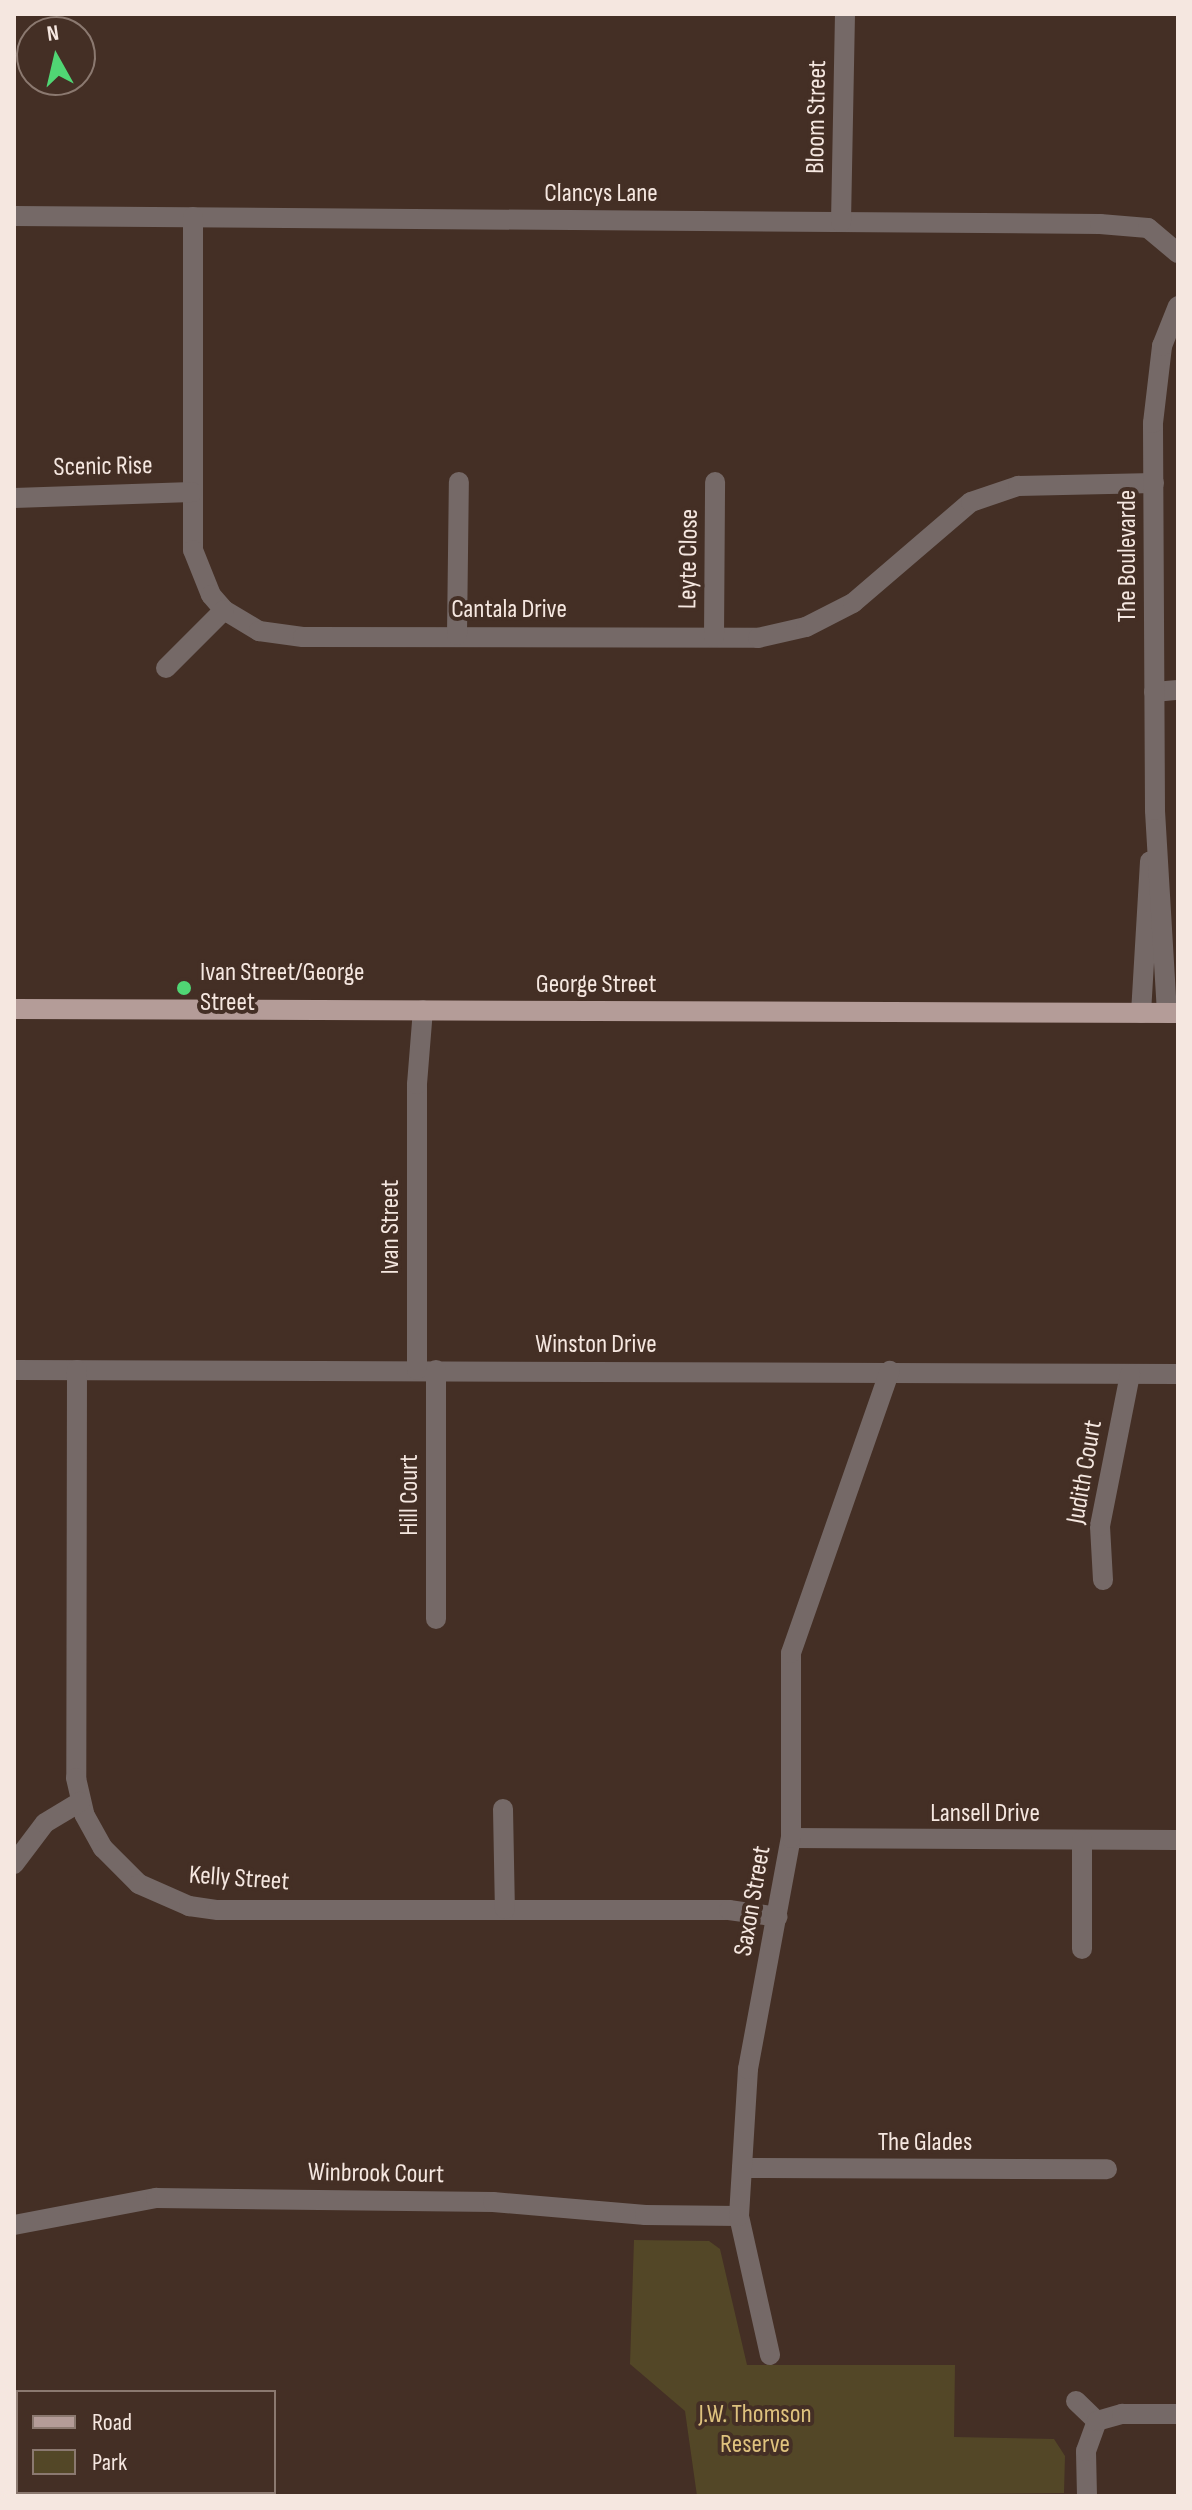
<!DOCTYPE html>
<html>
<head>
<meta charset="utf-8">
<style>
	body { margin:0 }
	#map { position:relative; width:1192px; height:2510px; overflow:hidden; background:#442f25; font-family:"Sofia Sans Condensed",sans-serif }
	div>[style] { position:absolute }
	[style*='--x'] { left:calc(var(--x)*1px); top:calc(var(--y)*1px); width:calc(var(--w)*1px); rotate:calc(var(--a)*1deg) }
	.green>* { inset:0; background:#534727 }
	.minor>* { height:20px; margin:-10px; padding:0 10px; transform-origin:10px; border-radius:10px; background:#756967 }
	.major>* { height:20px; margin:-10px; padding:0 10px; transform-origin:10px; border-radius:10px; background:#b49c98 }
	.dots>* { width:22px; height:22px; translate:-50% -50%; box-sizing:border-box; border:4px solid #442f25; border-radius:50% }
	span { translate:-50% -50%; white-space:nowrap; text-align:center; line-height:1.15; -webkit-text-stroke:8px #442f25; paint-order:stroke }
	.street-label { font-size:26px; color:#f5e7e0 }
	.poi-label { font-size:26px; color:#f5e7e0 }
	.left { translate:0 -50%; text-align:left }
	.park-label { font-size:26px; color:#dec27e }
	.frame { position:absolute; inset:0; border:16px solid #f5e7e0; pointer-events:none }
	.legend { position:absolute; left:16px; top:2390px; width:260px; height:104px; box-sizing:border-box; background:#442f25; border:2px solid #8b7970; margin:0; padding:10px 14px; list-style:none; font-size:24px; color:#f5e7e0 }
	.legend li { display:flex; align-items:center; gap:16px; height:40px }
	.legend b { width:40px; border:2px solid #8b7970 }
	.north { position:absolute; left:16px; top:16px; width:80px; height:80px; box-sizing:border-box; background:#442f25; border:2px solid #8b7970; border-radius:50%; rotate:352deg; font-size:22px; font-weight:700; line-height:32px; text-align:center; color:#f5e7e0 }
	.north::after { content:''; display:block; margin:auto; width:28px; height:36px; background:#50d674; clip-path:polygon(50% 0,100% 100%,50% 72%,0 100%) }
</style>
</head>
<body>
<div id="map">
	<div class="green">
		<div style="clip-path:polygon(634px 2240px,709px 2241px,720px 2249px,747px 2365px,955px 2365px,954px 2437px,1054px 2439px,1065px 2456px,1064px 2493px,697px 2496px,685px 2411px,630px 2364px)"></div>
	</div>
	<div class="minor">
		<div style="--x:14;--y:216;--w:1086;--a:0.42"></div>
		<div style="--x:1100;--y:224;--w:48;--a:4.8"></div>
		<div style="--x:1148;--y:228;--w:39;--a:40"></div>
		<div style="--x:193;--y:217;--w:333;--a:90"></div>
		<div style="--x:193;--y:550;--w:48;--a:68.2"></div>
		<div style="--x:211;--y:595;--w:20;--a:49"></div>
		<div style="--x:224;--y:610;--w:41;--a:31"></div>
		<div style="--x:259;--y:631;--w:44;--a:7.8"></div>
		<div style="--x:303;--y:637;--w:455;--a:0.1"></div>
		<div style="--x:758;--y:638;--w:49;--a:-12.9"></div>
		<div style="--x:806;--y:627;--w:53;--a:-27.1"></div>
		<div style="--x:853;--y:603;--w:155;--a:-40.6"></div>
		<div style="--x:971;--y:502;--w:50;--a:-18.8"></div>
		<div style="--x:1018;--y:486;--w:136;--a:-1.3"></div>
		<div style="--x:841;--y:222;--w:208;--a:-88.9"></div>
		<div style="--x:14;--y:498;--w:178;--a:-1.9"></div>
		<div style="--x:457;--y:635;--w:153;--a:-89.3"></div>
		<div style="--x:714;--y:637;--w:155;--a:-89.6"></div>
		<div style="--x:166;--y:668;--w:82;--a:-45"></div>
		<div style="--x:1154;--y:692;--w:24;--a:-5"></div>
		<div style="--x:1141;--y:1013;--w:152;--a:-86.6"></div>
		<div style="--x:1167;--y:1013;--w:203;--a:-93.4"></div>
		<div style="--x:1155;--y:810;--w:387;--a:-90.3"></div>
		<div style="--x:1153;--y:423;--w:78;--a:-83.3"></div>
		<div style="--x:1162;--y:346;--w:43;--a:-68.2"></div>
		<div style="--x:14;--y:1370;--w:1164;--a:0.2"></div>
		<div style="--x:77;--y:1370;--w:408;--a:90.1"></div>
		<div style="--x:76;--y:1778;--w:37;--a:77"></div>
		<div style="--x:84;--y:1814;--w:39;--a:61"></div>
		<div style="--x:103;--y:1848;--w:51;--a:45"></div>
		<div style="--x:139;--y:1884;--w:55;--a:23.7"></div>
		<div style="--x:189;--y:1906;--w:29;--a:8"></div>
		<div style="--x:218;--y:1910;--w:511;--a:0"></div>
		<div style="--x:729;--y:1910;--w:49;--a:8.1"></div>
		<div style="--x:417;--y:1370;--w:286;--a:-90"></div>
		<div style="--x:417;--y:1084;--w:74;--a:-85.4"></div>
		<div style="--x:1103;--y:1580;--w:54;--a:-93.2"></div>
		<div style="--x:1100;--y:1526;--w:155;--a:-78.8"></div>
		<div style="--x:436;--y:1619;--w:249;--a:-90"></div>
		<div style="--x:503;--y:1809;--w:100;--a:88.9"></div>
		<div style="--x:791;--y:1838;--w:387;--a:0.3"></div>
		<div style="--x:14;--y:1864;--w:51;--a:-52.9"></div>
		<div style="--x:45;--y:1823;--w:41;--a:-31"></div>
		<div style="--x:1082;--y:1949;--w:109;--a:-90"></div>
		<div style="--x:742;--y:2168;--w:365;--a:0.2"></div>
		<div style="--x:14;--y:2225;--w:145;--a:-10.8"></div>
		<div style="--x:156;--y:2198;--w:337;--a:0.7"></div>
		<div style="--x:493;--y:2202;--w:153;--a:4.9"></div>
		<div style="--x:645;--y:2215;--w:94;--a:0.6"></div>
		<div style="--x:770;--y:2355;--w:142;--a:-102.6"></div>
		<div style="--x:739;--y:2216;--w:147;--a:-86.5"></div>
		<div style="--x:748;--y:2069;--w:235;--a:-79.5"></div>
		<div style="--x:791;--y:1838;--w:185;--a:-90"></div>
		<div style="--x:791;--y:1653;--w:299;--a:-70.7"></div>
		<div style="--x:1076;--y:2401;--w:29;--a:44"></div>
		<div style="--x:1087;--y:2496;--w:45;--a:-91.3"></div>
		<div style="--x:1086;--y:2451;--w:32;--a:-70"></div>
		<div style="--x:1097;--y:2421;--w:26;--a:-16"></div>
		<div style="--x:1122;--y:2414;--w:56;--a:0"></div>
	</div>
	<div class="major">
		<div style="--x:14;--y:1009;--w:1164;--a:0.2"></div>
	</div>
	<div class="dots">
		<div style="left:184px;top:988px;background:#50d674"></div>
	</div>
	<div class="street-label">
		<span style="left:817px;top:117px;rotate:-89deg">Bloom Street</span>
		<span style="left:601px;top:194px">Clancys Lane</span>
		<span style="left:103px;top:467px;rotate:-1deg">Scenic Rise</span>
		<span style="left:1128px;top:556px;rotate:-90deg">The Boulevarde</span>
		<span style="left:689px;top:559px;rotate:-89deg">Leyte Close</span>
		<span style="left:509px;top:610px">Cantala Drive</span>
		<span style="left:596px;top:985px">George Street</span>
		<span style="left:391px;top:1227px;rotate:-90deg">Ivan Street</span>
		<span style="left:596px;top:1345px">Winston Drive</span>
		<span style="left:1085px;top:1472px;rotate:-80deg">Judith Court</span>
		<span style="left:410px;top:1495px;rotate:-90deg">Hill Court</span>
		<span style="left:985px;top:1814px">Lansell Drive</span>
		<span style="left:239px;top:1879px;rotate:4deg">Kelly Street</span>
		<span style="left:753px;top:1901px;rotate:-80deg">Saxon Street</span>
		<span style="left:925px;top:2143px">The Glades</span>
		<span style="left:376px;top:2174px;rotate:1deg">Winbrook Court</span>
	</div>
	<div class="poi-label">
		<span class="left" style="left:200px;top:988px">Ivan Street/George<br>Street</span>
	</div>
	<div class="park-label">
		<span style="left:755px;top:2430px">J.W. Thomson<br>Reserve</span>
	</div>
	<div class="frame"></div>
	<ul class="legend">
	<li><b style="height:10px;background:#b49c98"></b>Road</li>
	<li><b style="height:22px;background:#534727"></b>Park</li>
	</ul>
	<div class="north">N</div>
</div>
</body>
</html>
